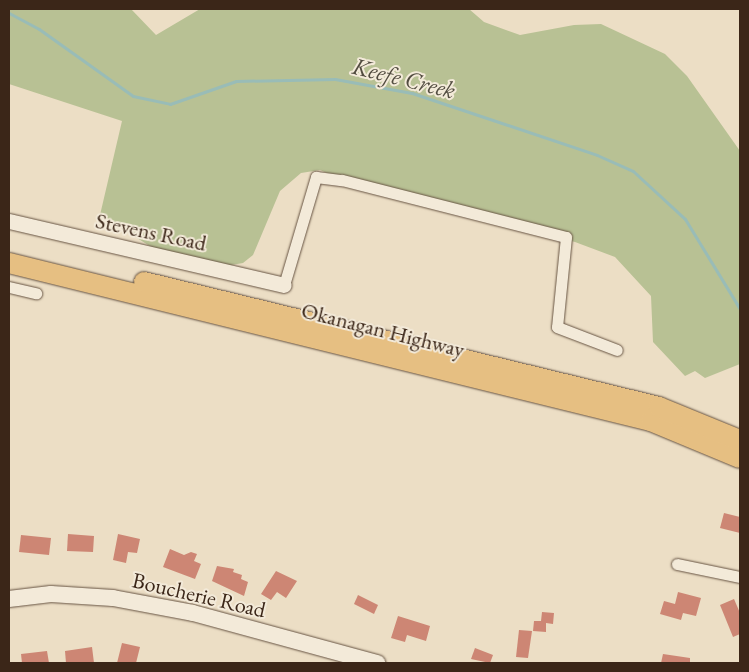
<!DOCTYPE html>
<html>
<head>
<meta charset="utf-8">
<style>
	body { margin:0 }
	#map { position:relative; width:749px; height:672px; overflow:hidden; background:#ecdec5; font-family:"EB Garamond",serif }
	div>[style] { position:absolute }
	[style*='--x'] { left:calc(var(--x)*1px); top:calc(var(--y)*1px); width:calc(var(--w)*1px); rotate:calc(var(--a)*1deg) }
	.green>* { inset:0; background:#b8c194 }
	.stream>* { height:3px; margin:-1.5px; padding:0 1.5px; transform-origin:1.5px; border-radius:1.5px; background:#99bcb7 }
	.building>* { inset:0; background:#cd8674 }
	.roads { filter:drop-shadow(0 0 1px #675443) drop-shadow(0 0 1px #675443) }
	.minor>* { height:11px; margin:-5.5px; padding:0 5.5px; transform-origin:5.5px; border-radius:5.5px; background:#f3ead9 }
	.tertiary>* { height:15px; margin:-7.5px; padding:0 7.5px; transform-origin:7.5px; border-radius:7.5px; background:#f3ead9 }
	.secondary>* { height:16px; margin:-8px; padding:0 8px; transform-origin:8px; border-radius:8px; background:#f3ead9 }
	.trunk>* { height:20px; margin:-10px; padding:0 10px; transform-origin:10px; border-radius:10px; background:#e6bf82 }
	span { translate:-50% -50%; white-space:nowrap; text-align:center; line-height:1.15; -webkit-text-stroke:4px #f3ead9; paint-order:stroke }
	.street-label { font-size:22px; color:#3b2618 }
	.water-label { font-size:24px; color:#524c40; font-style:italic }
	.frame { position:absolute; inset:0; border:10px solid #3b2618; pointer-events:none }
</style>
</head>
<body>
<div id="map">
	<div class="green">
		<div style="clip-path:polygon(9px 9px,131px 9px,156px 35px,200px 9px,469px 9px,484px 22px,520px 35px,574px 25px,601px 24px,665px 54px,687px 76px,740px 151px,740px 364px,705px 378px,695px 371px,685px 376px,653px 342px,651px 296px,615px 257px,575px 242px,350px 183px,320px 170px,301px 173px,280px 191px,253px 255px,243px 263px,208px 269px,153px 248px,100px 215px,122px 121px,9px 84px)"></div>
	</div>
	<div class="stream">
		<div style="--x:9;--y:13;--w:34;--a:28"></div>
		<div style="--x:39;--y:29;--w:115;--a:35.5"></div>
		<div style="--x:133;--y:96;--w:38;--a:12"></div>
		<div style="--x:170;--y:104;--w:70;--a:-19.2"></div>
		<div style="--x:236;--y:81;--w:99;--a:-1.2"></div>
		<div style="--x:335;--y:79;--w:78;--a:10.3"></div>
		<div style="--x:412;--y:93;--w:195;--a:18.5"></div>
		<div style="--x:597;--y:155;--w:39;--a:24"></div>
		<div style="--x:633;--y:171;--w:71;--a:42.7"></div>
		<div style="--x:685;--y:219;--w:105;--a:58.6"></div>
	</div>
	<div class="building">
		<div style="clip-path:polygon(724px 513px,740px 517px,740px 533px,720px 528px)"></div>
		<div style="clip-path:polygon(68px 534px,94px 536px,93px 552px,67px 551px)"></div>
		<div style="clip-path:polygon(118px 534px,140px 539px,137px 553px,128px 552px,126px 563px,113px 560px)"></div>
		<div style="clip-path:polygon(21px 535px,51px 538px,49px 555px,19px 552px)"></div>
		<div style="clip-path:polygon(170px 549px,184px 555px,191px 552px,197px 554px,194px 561px,201px 564px,195px 579px,163px 567px)"></div>
		<div style="clip-path:polygon(217px 566px,234px 569px,233px 572px,242px 575px,241px 579px,248px 582px,244px 596px,212px 581px)"></div>
		<div style="clip-path:polygon(276px 571px,297px 581px,286px 598px,277px 592px,271px 600px,261px 594px)"></div>
		<div style="clip-path:polygon(678px 592px,701px 598px,696px 616px,683px 613px,681px 620px,660px 614px,664px 601px,675px 604px)"></div>
		<div style="clip-path:polygon(358px 595px,378px 605px,374px 614px,354px 604px)"></div>
		<div style="clip-path:polygon(734px 599px,740px 613px,740px 634px,733px 637px,720px 605px)"></div>
		<div style="clip-path:polygon(542px 612px,554px 613px,553px 624px,546px 623px,546px 632px,533px 631px,534px 621px,541px 621px)"></div>
		<div style="clip-path:polygon(398px 616px,430px 626px,426px 641px,407px 635px,405px 642px,391px 638px)"></div>
		<div style="clip-path:polygon(519px 630px,532px 631px,528px 658px,516px 657px)"></div>
		<div style="clip-path:polygon(122px 643px,140px 647px,136px 663px,117px 663px)"></div>
		<div style="clip-path:polygon(92px 647px,94px 663px,66px 663px,65px 651px)"></div>
		<div style="clip-path:polygon(475px 648px,493px 655px,490px 663px,471px 659px)"></div>
		<div style="clip-path:polygon(47px 651px,49px 663px,22px 663px,21px 654px)"></div>
		<div style="clip-path:polygon(663px 654px,690px 658px,690px 663px,661px 663px)"></div>
	</div>
	<div class="roads">
		<div class="minor">
			<div style="--x:284;--y:285;--w:113;--a:-73.5"></div>
			<div style="--x:316;--y:177;--w:26;--a:7"></div>
			<div style="--x:342;--y:180;--w:231;--a:14.3"></div>
			<div style="--x:566;--y:237;--w:90;--a:95.7"></div>
			<div style="--x:557;--y:327;--w:64;--a:21"></div>
			<div style="--x:9;--y:287;--w:28;--a:13"></div>
			<div style="--x:677;--y:564;--w:64;--a:11.7"></div>
		</div>
		<div class="tertiary">
			<div style="--x:9;--y:221;--w:282;--a:13.1"></div>
		</div>
		<div class="secondary">
			<div style="--x:9;--y:599;--w:42;--a:-6.8"></div>
			<div style="--x:51;--y:594;--w:62;--a:3.7"></div>
			<div style="--x:113;--y:598;--w:81;--a:10.6"></div>
			<div style="--x:193;--y:613;--w:191;--a:15.2"></div>
		</div>
		<div class="trunk">
			<div style="--x:9;--y:263;--w:661;--a:13.83"></div>
			<div style="--x:651;--y:421;--w:96;--a:22.6"></div>
			<div style="--x:144;--y:282;--w:530;--a:13.64"></div>
			<div style="--x:659;--y:407;--w:87;--a:22.2"></div>
		</div>
	</div>
	<div class="street-label">
		<span style="left:151px;top:232px;rotate:12deg">Stevens Road</span>
		<span style="left:383px;top:330px;rotate:14deg">Okanagan Highway</span>
		<span style="left:199px;top:595px;rotate:13deg">Boucherie Road</span>
	</div>
	<div class="water-label">
		<span style="left:404px;top:78px;rotate:14deg">Keefe Creek</span>
	</div>
	<div class="frame"></div>
</div>
</body>
</html>
